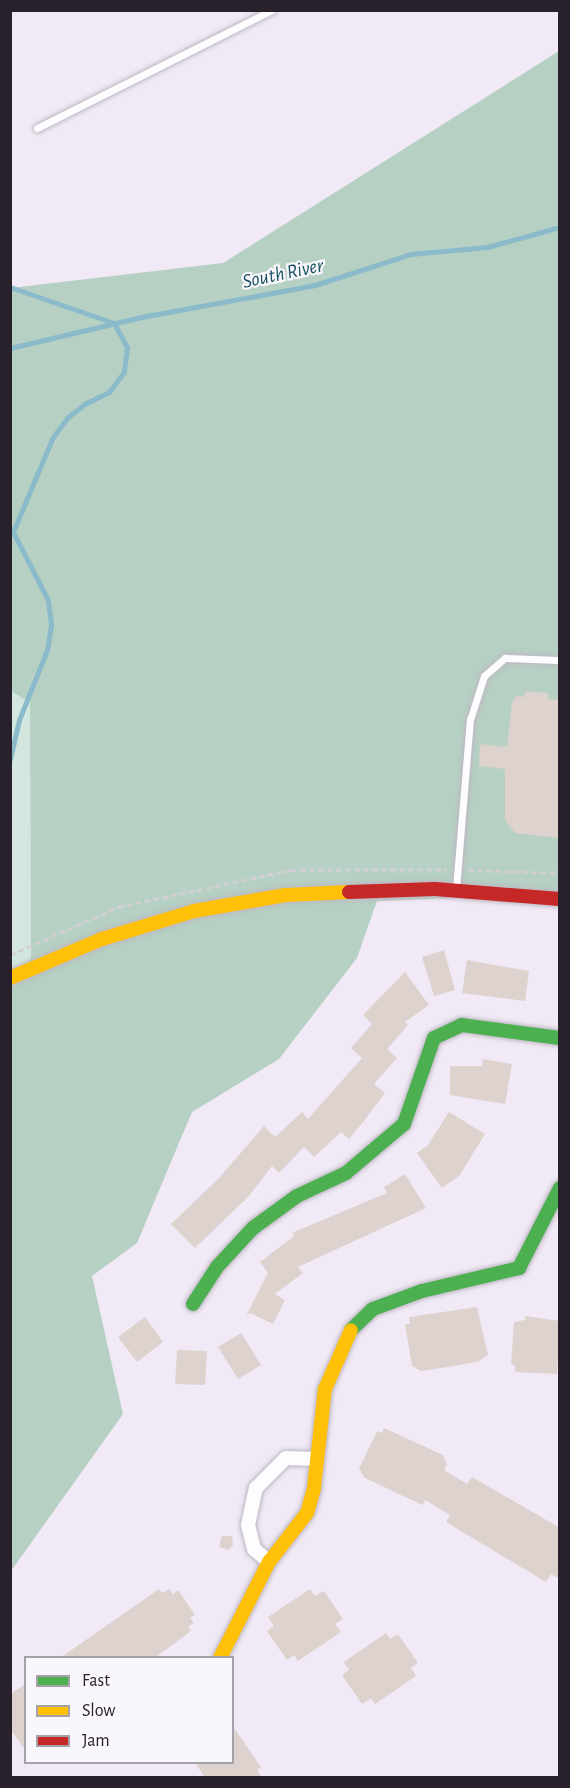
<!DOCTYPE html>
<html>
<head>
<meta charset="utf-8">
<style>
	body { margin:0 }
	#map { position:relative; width:570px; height:1788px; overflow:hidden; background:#f1eaf6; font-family:"Alegreya Sans",sans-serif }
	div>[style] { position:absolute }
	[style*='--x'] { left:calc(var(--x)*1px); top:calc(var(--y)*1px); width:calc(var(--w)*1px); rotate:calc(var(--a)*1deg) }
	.green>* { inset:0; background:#d2e7dd }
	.forest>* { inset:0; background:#b6d0c3 }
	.stream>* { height:5px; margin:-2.5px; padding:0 2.5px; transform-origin:2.5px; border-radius:2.5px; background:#8bbaca }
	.building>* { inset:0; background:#ddd2ce }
	.path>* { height:3px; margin-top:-1.5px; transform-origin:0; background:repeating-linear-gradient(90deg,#d1cfd3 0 6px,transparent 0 9px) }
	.roads { filter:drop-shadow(0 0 2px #bdb7c2) drop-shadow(0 0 2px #bdb7c2) }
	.lane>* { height:7px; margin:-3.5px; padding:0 3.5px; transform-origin:3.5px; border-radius:3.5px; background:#fdfcfe }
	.street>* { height:14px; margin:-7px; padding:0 7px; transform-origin:7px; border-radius:7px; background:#fdfcfe }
	.fast>* { height:14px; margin:-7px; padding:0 7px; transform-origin:7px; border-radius:7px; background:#4caf50 }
	.slow>* { height:14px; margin:-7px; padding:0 7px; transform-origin:7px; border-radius:7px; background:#ffc107 }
	.jam>* { height:14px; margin:-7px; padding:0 7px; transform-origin:7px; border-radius:7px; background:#c62828 }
	span { translate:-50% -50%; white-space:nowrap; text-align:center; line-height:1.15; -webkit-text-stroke:4.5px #f9f6fc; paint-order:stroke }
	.water-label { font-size:20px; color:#165260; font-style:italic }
	.frame { position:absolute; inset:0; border:12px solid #28212c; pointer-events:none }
	.legend { position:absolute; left:24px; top:1656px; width:210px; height:108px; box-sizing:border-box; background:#f9f6fc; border:2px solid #a5a1a9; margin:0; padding:8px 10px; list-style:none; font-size:18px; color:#28212c }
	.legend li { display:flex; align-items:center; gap:12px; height:30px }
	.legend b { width:30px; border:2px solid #a5a1a9 }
</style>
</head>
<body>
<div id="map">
	<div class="green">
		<div style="clip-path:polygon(11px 690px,30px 703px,31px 978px,11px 988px)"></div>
	</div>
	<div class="forest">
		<div style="clip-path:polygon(559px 51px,559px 894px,377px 901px,357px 958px,279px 1059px,192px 1112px,137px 1243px,92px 1276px,123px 1414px,11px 1571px,10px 988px,31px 977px,30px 703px,10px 690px,11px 288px,223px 263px)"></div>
	</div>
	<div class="stream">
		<div style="--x:10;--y:287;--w:110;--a:19.1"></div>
		<div style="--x:114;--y:323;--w:27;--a:62"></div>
		<div style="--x:127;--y:347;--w:25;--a:97"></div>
		<div style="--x:124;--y:372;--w:25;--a:127"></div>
		<div style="--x:109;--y:392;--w:25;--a:154"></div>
		<div style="--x:86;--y:403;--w:24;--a:142"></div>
		<div style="--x:67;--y:418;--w:26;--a:126"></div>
		<div style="--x:52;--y:439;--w:101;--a:112.8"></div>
		<div style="--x:13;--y:532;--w:76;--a:62.8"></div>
		<div style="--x:48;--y:600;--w:25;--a:83"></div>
		<div style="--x:51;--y:625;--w:25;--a:99"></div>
		<div style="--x:47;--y:650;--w:75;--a:111.8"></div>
		<div style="--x:19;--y:720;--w:40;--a:103"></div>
		<div style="--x:10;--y:348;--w:135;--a:-13.3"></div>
		<div style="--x:141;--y:317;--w:177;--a:-10.4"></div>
		<div style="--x:315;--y:285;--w:101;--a:-17.9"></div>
		<div style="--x:411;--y:254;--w:76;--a:-5.3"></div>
		<div style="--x:487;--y:247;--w:76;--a:-15.3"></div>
	</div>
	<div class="building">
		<div style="clip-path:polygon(525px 691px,548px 693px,548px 699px,560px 700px,560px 838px,515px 833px,505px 820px,505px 769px,479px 766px,480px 744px,507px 747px,512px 703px,516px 696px,524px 697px)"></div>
		<div style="clip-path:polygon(444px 950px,455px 990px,434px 996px,422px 957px)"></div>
		<div style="clip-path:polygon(467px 960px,529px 971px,525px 1001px,462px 993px)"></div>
		<div style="clip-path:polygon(405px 972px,429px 1005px,405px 1022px,408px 1025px,387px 1049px,397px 1058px,374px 1084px,385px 1093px,363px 1122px,349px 1139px,341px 1132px,314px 1157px,304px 1147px,279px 1173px,272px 1166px,249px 1196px,195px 1248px,171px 1224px,219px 1178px,264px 1126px,275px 1137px,302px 1112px,308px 1119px,362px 1058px,351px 1048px,372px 1024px,363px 1015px)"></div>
		<div style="clip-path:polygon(483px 1059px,512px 1064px,505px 1104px,450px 1095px,450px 1066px,482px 1066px)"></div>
		<div style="clip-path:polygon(449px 1112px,485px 1134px,460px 1175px,442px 1188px,417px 1153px,428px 1145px)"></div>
		<div style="clip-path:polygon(405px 1174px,426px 1208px,298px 1267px,303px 1273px,275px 1294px,285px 1300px,273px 1324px,250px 1313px,246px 1316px,268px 1273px,260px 1262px,294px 1236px,292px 1233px,387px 1193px,384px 1187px)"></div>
		<div style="clip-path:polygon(477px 1307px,488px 1355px,477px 1362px,448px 1367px,421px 1371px,412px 1366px,405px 1324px,410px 1324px,409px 1317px)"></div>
		<div style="clip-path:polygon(525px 1316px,560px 1321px,557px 1374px,515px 1372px,515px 1365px,511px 1365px,514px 1322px,525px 1320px)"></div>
		<div style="clip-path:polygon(145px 1317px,163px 1342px,137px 1362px,118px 1337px)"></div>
		<div style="clip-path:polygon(241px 1333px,261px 1365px,238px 1379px,218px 1347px)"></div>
		<div style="clip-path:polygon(177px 1350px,207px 1351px,205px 1385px,175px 1384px)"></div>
		<div style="clip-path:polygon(384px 1428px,443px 1455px,447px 1464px,444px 1470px,467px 1484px,472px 1477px,560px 1528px,560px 1579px,551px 1574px,546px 1582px,446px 1522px,450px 1515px,425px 1500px,423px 1505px,418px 1503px,365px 1478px,359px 1469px,377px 1431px,382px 1433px)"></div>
		<div style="clip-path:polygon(222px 1536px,232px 1536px,233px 1545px,229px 1550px,219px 1547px)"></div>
		<div style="clip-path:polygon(159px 1589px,162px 1593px,169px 1589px,173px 1594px,178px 1590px,195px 1615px,190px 1618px,194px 1623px,188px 1627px,191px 1631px,171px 1646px,154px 1658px,60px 1658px)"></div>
		<div style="clip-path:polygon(310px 1589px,315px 1596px,324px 1591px,343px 1619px,335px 1624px,341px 1632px,298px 1661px,294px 1655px,287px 1660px,267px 1631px,274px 1626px,268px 1617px)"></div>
		<div style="clip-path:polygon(386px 1633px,390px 1639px,398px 1634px,418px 1663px,411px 1668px,416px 1676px,375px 1704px,371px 1698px,362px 1704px,342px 1675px,349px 1670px,344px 1662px)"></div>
		<div style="clip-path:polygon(26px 1684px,26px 1751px,10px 1729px,10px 1694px)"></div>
		<div style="clip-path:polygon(232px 1725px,261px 1767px,257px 1770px,262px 1778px,205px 1778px,195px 1762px,232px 1762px)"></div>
	</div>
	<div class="path">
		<div style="--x:468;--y:870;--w:92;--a:1.9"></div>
		<div style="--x:10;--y:955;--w:118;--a:-24"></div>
		<div style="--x:118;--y:907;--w:177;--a:-12.1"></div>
		<div style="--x:291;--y:870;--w:156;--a:-0.4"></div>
	</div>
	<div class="roads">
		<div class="lane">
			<div style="--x:37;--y:128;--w:263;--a:-26.7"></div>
			<div style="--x:456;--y:889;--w:170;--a:-85.3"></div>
			<div style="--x:470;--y:720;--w:46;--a:-72.3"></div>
			<div style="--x:484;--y:676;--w:28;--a:-41"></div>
			<div style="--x:505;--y:658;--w:55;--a:2.1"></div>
		</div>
		<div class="street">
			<div style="--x:269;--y:1562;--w:20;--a:-139"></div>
			<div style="--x:254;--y:1549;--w:25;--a:-104"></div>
			<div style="--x:248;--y:1525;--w:38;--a:-78"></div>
			<div style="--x:256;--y:1488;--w:42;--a:-45"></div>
			<div style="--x:286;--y:1458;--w:29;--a:2"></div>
		</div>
		<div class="fast">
			<div style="--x:193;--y:1304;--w:44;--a:-57"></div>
			<div style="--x:217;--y:1267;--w:53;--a:-47.3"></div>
			<div style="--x:253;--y:1228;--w:54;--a:-36"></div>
			<div style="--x:297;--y:1196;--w:54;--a:-25.1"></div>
			<div style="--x:346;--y:1173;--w:76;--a:-40.2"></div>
			<div style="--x:404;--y:1124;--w:91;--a:-70.8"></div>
			<div style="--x:434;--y:1038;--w:31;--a:-25"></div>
			<div style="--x:462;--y:1025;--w:99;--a:7.6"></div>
			<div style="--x:351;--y:1330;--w:30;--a:-44"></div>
			<div style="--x:373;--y:1309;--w:52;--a:-20.2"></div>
			<div style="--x:422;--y:1291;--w:100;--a:-13.3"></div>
			<div style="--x:519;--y:1268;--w:90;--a:-62.9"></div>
		</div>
		<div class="slow">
			<div style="--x:10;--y:978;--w:100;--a:-23"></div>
			<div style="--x:102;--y:939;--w:96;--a:-16.9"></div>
			<div style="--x:194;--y:911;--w:93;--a:-9.9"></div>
			<div style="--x:286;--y:895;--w:63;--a:-2.7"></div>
			<div style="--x:220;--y:1658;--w:108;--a:-63"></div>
			<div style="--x:269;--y:1562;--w:62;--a:-52.2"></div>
			<div style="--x:307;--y:1513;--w:26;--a:-74"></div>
			<div style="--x:314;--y:1488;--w:100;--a:-83.7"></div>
			<div style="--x:325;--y:1389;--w:64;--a:-66.2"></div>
		</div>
		<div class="jam">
			<div style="--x:349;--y:892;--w:86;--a:-2"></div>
			<div style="--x:435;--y:889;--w:125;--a:4.6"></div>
		</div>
	</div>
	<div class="water-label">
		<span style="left:283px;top:274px;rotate:-12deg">South River</span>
	</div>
	<div class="frame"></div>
	<ul class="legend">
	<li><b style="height:8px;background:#4caf50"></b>Fast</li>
	<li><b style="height:8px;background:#ffc107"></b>Slow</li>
	<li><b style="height:8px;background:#c62828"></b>Jam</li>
	</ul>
</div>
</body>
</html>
